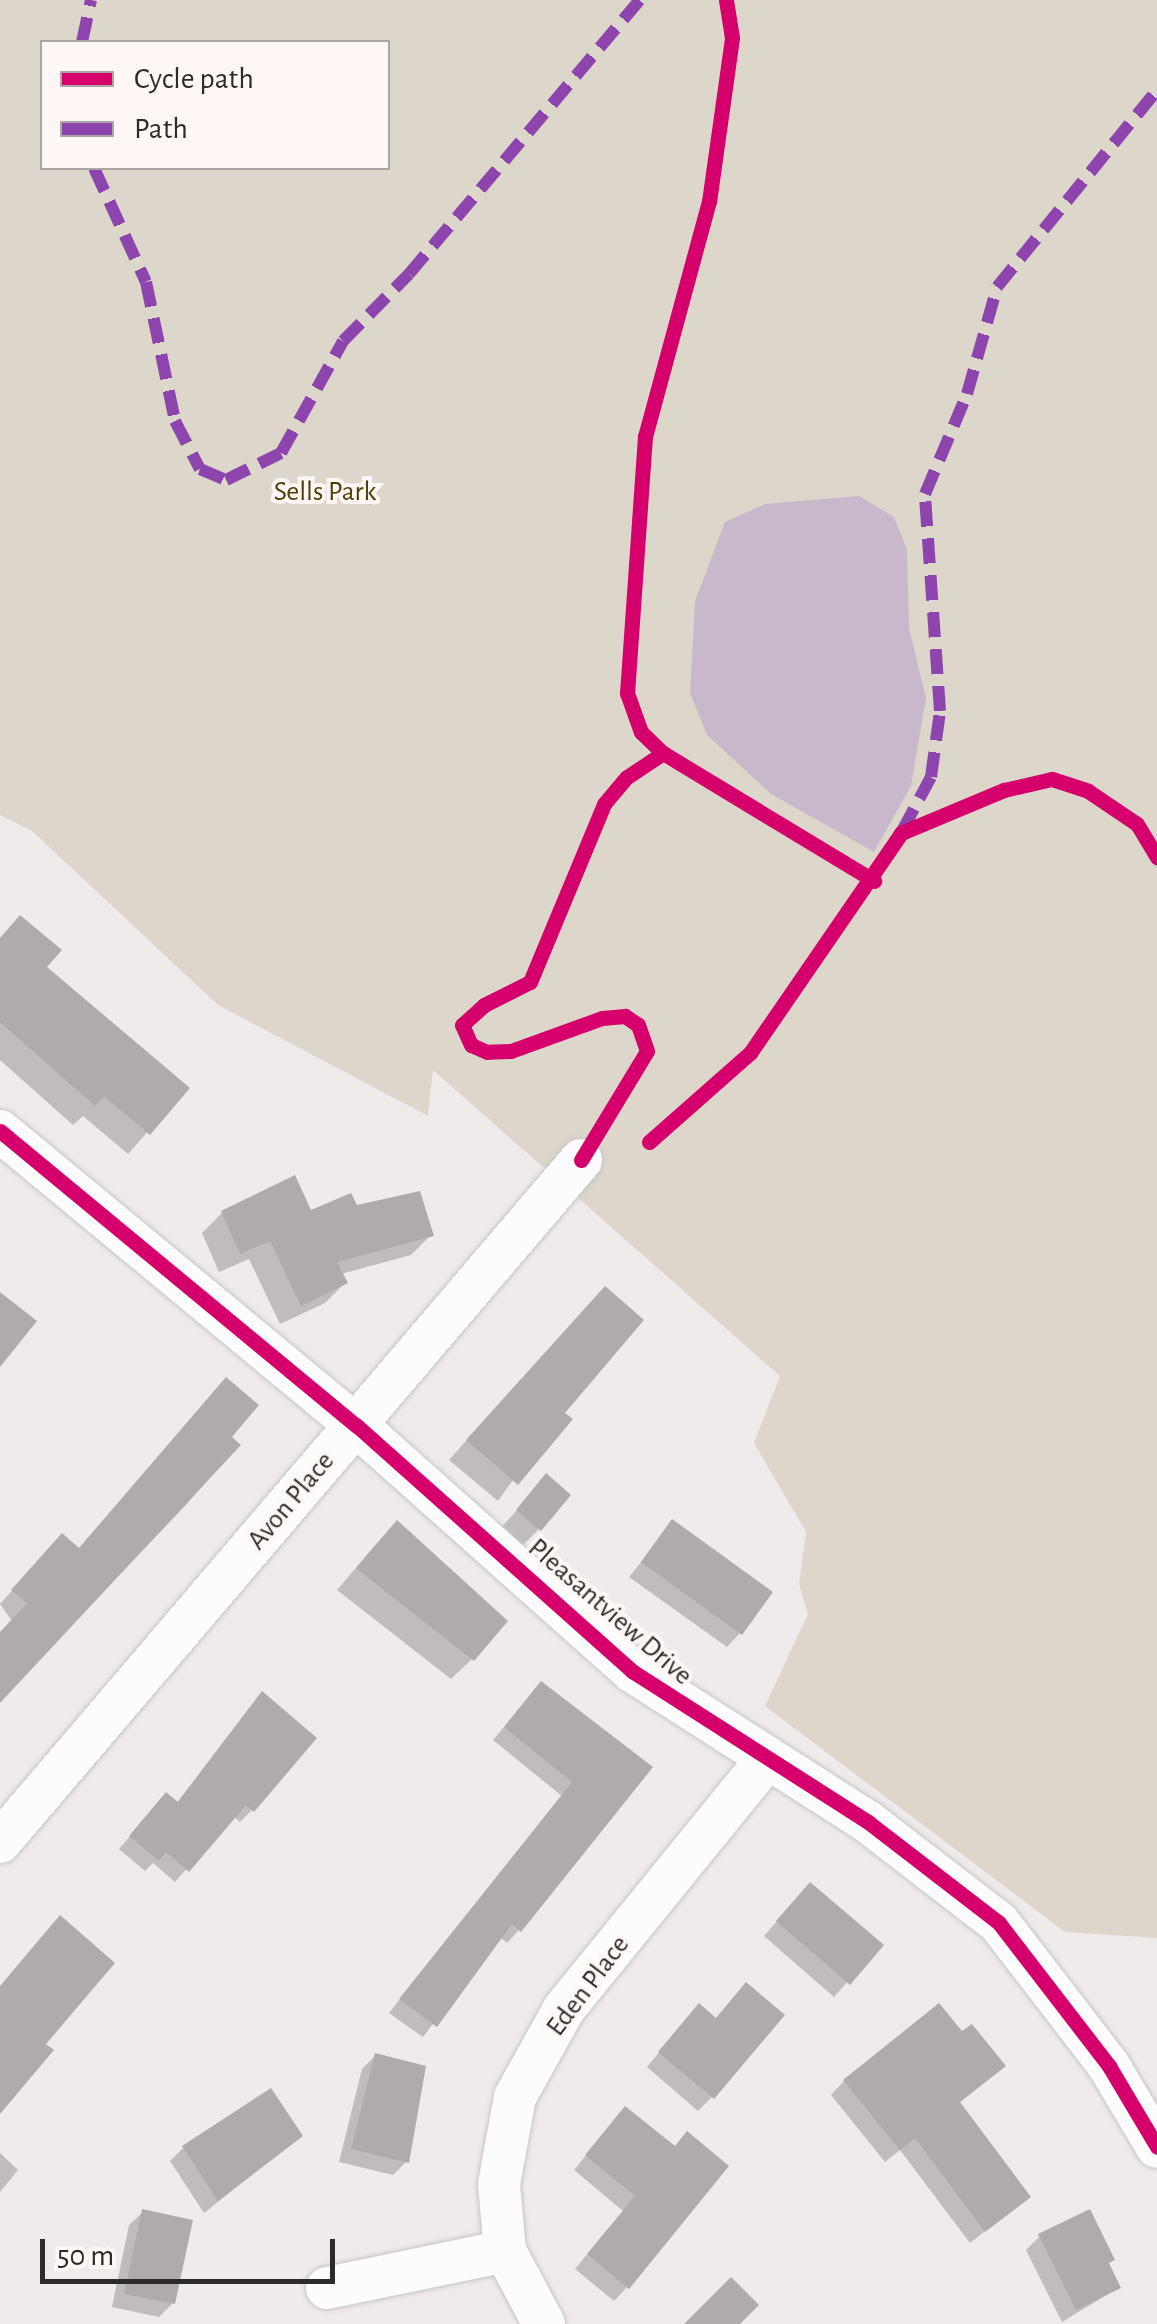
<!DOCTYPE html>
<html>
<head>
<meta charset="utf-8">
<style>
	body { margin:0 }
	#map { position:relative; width:1157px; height:2324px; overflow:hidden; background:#f0ebeb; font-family:"Alegreya Sans",sans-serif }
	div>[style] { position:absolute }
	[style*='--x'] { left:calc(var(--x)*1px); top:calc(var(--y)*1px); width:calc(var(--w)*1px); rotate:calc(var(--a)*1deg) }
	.green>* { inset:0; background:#dcd7ca }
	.water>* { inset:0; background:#c8b8cb }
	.shadow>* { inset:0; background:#0003 }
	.building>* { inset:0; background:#aeabaa }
	.roads { filter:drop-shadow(0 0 2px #c8c5c5) drop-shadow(0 0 2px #c8c5c5) }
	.minor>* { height:42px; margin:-21px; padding:0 21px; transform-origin:21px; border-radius:21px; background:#fdfcfc }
	.quiet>* { height:12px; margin-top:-6px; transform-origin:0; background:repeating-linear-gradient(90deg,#8e44ad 0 25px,transparent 0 37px) }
	.cycleway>* { height:15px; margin:-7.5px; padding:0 7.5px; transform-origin:7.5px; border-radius:7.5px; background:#d6006c }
	span { translate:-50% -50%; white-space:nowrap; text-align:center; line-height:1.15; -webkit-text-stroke:8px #fff7f6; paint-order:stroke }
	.park-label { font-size:28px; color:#4e3f04 }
	.street-label { font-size:28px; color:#2d2a2a }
	.legend { position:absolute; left:40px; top:40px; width:350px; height:130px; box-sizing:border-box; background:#fff7f6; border:2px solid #aba5a4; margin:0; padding:12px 18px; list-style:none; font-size:30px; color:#2d2a2a }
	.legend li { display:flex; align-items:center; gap:20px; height:50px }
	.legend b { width:50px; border:2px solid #aba5a4 }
	.scale { position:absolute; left:40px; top:2239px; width:295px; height:45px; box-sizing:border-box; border:5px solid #2d2a2a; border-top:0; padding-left:12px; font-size:30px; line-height:35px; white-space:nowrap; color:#2d2a2a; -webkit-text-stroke:8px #fff7f6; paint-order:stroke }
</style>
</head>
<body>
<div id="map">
	<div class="green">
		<div style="clip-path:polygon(evenodd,0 0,1157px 0,1157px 1938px,1065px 1932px,765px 1706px,808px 1614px,799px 1584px,806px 1532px,754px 1443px,780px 1376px,433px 1070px,428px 1116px,218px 1005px,32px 831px,0 815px,0 0,42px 42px,388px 42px,388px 168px,42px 168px,42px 42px)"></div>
	</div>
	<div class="water">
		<div style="clip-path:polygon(859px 496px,894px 517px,907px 550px,909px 628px,926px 698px,911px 786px,874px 852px,771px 794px,707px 735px,690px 693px,695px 601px,725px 522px,765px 504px)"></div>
	</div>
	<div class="shadow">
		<div style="clip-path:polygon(0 938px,186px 1089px,128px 1154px,83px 1116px,73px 1125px,0 1060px)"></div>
		<div style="clip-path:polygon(355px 1208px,431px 1235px,411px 1255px,341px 1274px,345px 1283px,325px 1303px,280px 1324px,249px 1259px,219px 1272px,202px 1233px,222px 1213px)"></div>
		<div style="clip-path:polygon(521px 1379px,561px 1413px,498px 1501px,449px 1460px)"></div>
		<div style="clip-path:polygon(228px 1437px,238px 1445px,186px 1505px,0 1699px,0 1634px,12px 1621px,0 1604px,46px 1553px,78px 1550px)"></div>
		<div style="clip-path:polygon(547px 1477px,539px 1529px,519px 1549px,497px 1532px)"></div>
		<div style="clip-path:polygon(672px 1523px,740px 1633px,727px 1647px,629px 1577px)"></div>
		<div style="clip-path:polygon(377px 1543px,472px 1659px,451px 1679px,337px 1590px)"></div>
		<div style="clip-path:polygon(529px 1697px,649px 1768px,519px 1930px,507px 1943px,500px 1937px,423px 2037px,389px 2013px,562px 1796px,493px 1740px)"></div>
		<div style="clip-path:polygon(250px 1707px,252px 1810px,240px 1822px,233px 1816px,175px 1882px,153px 1863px,145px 1871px,119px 1849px,154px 1808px,176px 1804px)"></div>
		<div style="clip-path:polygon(797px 1898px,880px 1945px,834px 1997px,764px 1936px)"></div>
		<div style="clip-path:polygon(686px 2020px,715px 2020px,712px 2097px,698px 2111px,647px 2067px)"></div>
		<div style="clip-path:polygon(962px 2035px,1003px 2066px,958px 2104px,1028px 2197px,970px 2243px,900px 2150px,885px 2162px,831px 2095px,844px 2081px)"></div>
		<div style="clip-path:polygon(375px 2056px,406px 2162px,393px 2175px,339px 2162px,362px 2069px)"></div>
		<div style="clip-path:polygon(612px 2123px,674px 2148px,627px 2287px,614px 2301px,575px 2269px,623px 2211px,574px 2170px)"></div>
		<div style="clip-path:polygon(300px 2136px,204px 2213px,170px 2161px,183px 2148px)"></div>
		<div style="clip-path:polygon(0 2153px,18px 2170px,0 2192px)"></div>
		<div style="clip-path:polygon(143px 2212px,173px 2303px,159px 2317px,112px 2307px,129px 2225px)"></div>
		<div style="clip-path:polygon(1040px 2236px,1118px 2288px,1062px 2322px,1026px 2250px)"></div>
	</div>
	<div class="building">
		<div style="clip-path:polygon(20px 915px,62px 950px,47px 967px,190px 1088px,150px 1135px,104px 1096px,95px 1106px,0 1022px,0 938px)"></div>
		<div style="clip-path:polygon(295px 1175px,311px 1210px,351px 1193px,357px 1205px,420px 1191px,434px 1236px,337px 1262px,348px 1283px,301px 1306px,270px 1241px,240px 1254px,221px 1211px)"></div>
		<div style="clip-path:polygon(605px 1286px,644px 1320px,565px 1413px,573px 1419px,518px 1485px,466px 1440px)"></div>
		<div style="clip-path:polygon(0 1292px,37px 1321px,0 1367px)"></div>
		<div style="clip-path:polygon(226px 1377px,259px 1405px,232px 1437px,241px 1445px,0 1703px,0 1632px,27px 1603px,11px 1590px,62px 1533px,79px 1548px)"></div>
		<div style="clip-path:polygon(546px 1473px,571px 1495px,541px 1531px,516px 1510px)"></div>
		<div style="clip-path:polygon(672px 1519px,773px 1592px,742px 1635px,641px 1562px)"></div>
		<div style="clip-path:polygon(397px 1520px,508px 1621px,474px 1661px,356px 1568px)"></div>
		<div style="clip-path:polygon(541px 1681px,653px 1767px,521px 1932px,512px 1924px,437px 2027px,399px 1999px,572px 1782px,504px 1727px)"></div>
		<div style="clip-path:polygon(262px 1691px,317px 1738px,254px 1812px,246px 1805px,189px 1872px,166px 1852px,159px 1861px,129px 1836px,166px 1792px,178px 1802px)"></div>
		<div style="clip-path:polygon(810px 1882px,884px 1945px,850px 1985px,776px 1921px)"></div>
		<div style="clip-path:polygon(60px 1915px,115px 1963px,46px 2044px,54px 2050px,0 2114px,0 1986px)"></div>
		<div style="clip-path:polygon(746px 1982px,785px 2015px,714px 2099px,658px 2052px,699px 2003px,716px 2018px)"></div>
		<div style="clip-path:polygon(939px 2003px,962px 2031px,972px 2024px,1006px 2066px,960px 2102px,1031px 2197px,985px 2232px,915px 2138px,900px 2150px,843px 2080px)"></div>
		<div style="clip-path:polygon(375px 2053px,426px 2066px,409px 2163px,351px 2149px)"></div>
		<div style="clip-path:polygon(271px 2088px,303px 2136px,218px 2201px,182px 2146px)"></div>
		<div style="clip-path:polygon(625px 2106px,675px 2146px,687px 2131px,729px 2166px,629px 2289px,587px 2254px,635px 2196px,585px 2155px)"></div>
		<div style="clip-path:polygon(142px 2209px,193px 2220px,175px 2304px,124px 2294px)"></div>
		<div style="clip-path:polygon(1090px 2209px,1115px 2260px,1109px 2263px,1121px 2288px,1076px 2310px,1038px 2234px)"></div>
		<div style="clip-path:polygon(731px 2277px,759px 2305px,740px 2324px,684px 2324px)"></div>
	</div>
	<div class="roads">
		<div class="minor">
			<div style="--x:0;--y:1131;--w:462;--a:39.6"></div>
			<div style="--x:356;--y:1425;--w:370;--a:41.7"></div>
			<div style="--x:632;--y:1671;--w:280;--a:32.6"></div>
			<div style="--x:868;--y:1822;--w:165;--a:37.6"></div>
			<div style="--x:999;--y:1923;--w:180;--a:52.4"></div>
			<div style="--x:1109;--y:2066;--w:94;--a:59.3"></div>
			<div style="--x:0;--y:1842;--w:896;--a:-49.57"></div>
			<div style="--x:327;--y:2288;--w:182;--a:-11.7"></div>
			<div style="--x:544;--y:2324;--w:83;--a:-118.1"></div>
			<div style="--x:505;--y:2251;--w:67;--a:-95.1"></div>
			<div style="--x:499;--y:2184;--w:88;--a:-79.6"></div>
			<div style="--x:515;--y:2097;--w:101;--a:-60.9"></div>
			<div style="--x:564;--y:2009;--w:321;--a:-50.9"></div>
		</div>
	</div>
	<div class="quiet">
		<div style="--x:82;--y:42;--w:43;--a:-77.9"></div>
		<div style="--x:94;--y:168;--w:125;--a:65.5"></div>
		<div style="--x:146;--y:282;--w:142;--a:78.2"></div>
		<div style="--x:175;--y:421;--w:54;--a:62.5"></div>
		<div style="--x:200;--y:469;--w:28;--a:23"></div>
		<div style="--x:226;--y:480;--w:61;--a:-26.1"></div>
		<div style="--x:281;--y:453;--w:128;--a:-61"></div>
		<div style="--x:343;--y:341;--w:94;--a:-45.4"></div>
		<div style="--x:409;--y:274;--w:358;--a:-49.9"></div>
		<div style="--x:902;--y:831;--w:61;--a:-61.8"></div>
		<div style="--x:931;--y:777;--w:67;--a:-82.2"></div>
		<div style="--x:940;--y:711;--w:218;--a:-94"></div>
		<div style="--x:925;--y:494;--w:108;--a:-67.2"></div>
		<div style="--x:967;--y:394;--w:111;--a:-74.3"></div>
		<div style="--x:997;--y:287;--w:254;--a:-50.9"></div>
	</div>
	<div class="cycleway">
		<div style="--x:726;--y:0;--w:38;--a:81"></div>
		<div style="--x:732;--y:38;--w:165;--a:98"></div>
		<div style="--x:709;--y:201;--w:244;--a:105.2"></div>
		<div style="--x:645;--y:436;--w:258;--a:94"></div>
		<div style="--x:627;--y:693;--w:41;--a:70.3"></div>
		<div style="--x:641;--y:732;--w:30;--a:44"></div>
		<div style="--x:663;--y:753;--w:247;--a:31.2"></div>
		<div style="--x:0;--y:1131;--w:462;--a:39.6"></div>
		<div style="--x:356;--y:1425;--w:370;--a:41.7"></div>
		<div style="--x:632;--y:1671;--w:280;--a:32.6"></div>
		<div style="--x:868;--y:1822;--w:165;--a:37.6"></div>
		<div style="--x:999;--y:1923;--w:180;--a:52.4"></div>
		<div style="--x:1109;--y:2066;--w:94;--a:59.3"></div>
		<div style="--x:649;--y:1142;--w:135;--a:-41.4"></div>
		<div style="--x:750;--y:1053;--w:267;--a:-55.5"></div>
		<div style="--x:901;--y:833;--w:112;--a:-22.7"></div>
		<div style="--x:1004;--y:790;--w:49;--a:-12.9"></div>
		<div style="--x:1052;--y:779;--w:38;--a:18"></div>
		<div style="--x:1088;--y:791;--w:59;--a:34"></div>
		<div style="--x:1137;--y:824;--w:39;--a:59"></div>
		<div style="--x:581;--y:1160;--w:127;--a:-58.8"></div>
		<div style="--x:647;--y:1051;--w:28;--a:-109"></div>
		<div style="--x:638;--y:1025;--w:16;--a:-145"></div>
		<div style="--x:625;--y:1016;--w:23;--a:175"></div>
		<div style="--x:602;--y:1018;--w:97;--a:160.1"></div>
		<div style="--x:511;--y:1051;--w:24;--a:178"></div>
		<div style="--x:487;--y:1052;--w:17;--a:-156"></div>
		<div style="--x:471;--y:1045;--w:22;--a:-114"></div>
		<div style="--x:462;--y:1025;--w:30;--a:-42"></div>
		<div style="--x:484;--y:1005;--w:51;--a:-26.6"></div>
		<div style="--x:530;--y:982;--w:193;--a:-67.4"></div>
		<div style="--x:604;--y:804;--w:35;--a:-50"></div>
		<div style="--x:627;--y:777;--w:43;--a:-33.7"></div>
	</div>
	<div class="park-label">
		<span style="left:325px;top:492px">Sells Park</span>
	</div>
	<div class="street-label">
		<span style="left:291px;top:1501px;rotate:-50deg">Avon Place</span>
		<span style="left:610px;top:1612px;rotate:41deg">Pleasantview Drive</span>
		<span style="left:588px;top:1986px;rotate:-53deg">Eden Place</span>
	</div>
	<ul class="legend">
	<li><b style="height:12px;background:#d6006c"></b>Cycle path</li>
	<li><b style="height:12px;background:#8e44ad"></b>Path</li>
	</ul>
	<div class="scale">50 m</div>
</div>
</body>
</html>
